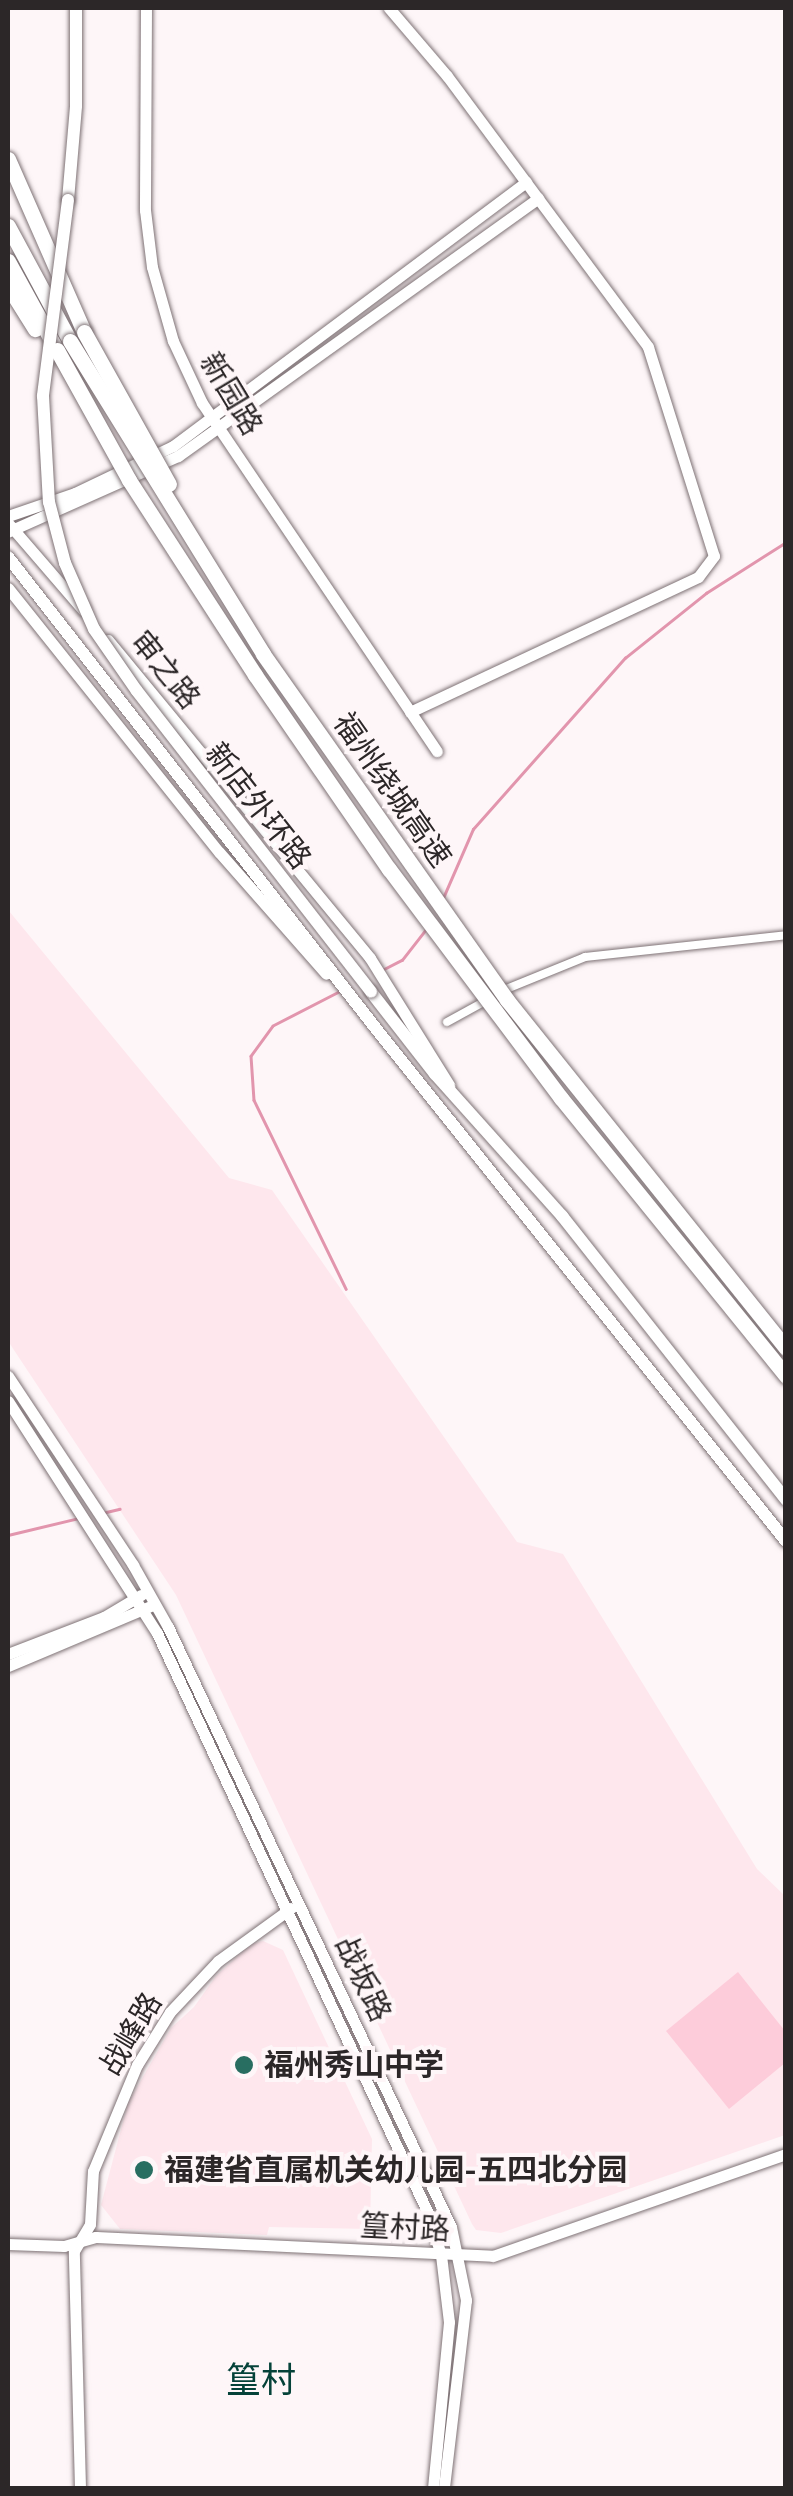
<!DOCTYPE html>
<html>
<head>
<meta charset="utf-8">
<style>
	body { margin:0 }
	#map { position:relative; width:793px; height:2496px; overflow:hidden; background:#fef6f8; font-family:"Space Grotesk","Noto Sans SC",sans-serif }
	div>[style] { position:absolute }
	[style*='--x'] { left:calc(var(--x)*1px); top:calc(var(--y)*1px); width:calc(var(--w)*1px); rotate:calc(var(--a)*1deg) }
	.built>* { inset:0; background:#fee7ed }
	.green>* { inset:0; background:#fdccda }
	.stream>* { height:2.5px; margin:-1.25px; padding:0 1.25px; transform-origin:1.25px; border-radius:1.25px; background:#e295ad }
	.roads { filter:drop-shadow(0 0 2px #7e7275) drop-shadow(0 0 2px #7e7275) }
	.street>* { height:8px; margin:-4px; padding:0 4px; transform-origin:4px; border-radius:4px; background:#fff }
	.secondary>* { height:11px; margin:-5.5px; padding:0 5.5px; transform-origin:5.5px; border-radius:5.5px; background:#fff }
	.primary>* { height:12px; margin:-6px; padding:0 6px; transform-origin:6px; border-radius:6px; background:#fff }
	.highway>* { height:15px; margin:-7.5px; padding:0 7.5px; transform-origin:7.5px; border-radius:7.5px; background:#fff }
	.bridges { filter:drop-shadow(0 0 2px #7e7275) drop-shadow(0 0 2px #7e7275) }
	.primary-bridge>* { height:12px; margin:-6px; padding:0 6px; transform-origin:6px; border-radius:6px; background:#fff }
	.highway-bridge>* { height:15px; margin:-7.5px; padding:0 7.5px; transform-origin:7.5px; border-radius:7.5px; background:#fff }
	.dots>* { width:28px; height:28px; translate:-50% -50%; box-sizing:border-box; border:5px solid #fef6f8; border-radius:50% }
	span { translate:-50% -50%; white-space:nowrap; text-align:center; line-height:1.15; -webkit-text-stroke:8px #fef6f8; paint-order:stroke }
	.street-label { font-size:30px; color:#2c2728 }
	.poi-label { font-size:30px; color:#2c2728; font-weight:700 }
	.left { translate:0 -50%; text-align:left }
	.quarter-label { font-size:35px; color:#054239 }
	.frame { position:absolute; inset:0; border:10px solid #2c2728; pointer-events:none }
</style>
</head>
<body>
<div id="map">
	<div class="built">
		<div style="clip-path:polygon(9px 911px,229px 1178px,272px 1190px,517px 1542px,563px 1554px,757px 1869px,785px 1896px,785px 2135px,501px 2233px,476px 2230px,472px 2224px,176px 1595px,8px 1341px)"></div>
		<div style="clip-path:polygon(263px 1941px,283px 1950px,372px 2139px,370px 2229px,269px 2227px,267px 2235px,120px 2229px,101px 2205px,128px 2103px,171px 2028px,194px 2007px,216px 1976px,251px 1944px)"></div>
	</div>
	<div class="green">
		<div style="clip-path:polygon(738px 1972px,785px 2031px,785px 2063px,729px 2109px,666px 2031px)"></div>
	</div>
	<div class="stream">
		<div style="--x:443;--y:898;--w:75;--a:-66.5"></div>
		<div style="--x:473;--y:829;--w:229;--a:-48.4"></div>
		<div style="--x:625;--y:658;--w:104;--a:-38.7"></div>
		<div style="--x:706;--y:593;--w:95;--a:-32.5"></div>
		<div style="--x:384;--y:969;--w:20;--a:-27"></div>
		<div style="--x:402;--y:960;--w:41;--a:-52"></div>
		<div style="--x:341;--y:991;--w:76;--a:152.8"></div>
		<div style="--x:273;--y:1026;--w:37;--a:126"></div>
		<div style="--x:251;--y:1056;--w:44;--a:86.1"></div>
		<div style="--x:254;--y:1100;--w:210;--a:64"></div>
		<div style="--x:102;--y:1513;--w:18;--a:-13"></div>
		<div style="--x:8;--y:1535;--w:73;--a:-13.5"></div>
	</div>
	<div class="roads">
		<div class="street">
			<div style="--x:499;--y:992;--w:93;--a:-22.1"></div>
			<div style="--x:585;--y:957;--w:202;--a:-6.2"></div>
			<div style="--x:447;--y:1022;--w:46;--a:-28.8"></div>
		</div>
		<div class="secondary">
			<div style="--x:146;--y:8;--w:202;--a:90.3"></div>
			<div style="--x:145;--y:210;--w:57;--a:83"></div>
			<div style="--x:152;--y:267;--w:77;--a:74.2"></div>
			<div style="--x:173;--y:341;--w:68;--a:64.9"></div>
			<div style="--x:202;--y:403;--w:420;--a:56"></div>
			<div style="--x:389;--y:8;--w:89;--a:49.5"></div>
			<div style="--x:447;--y:76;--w:337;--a:53.4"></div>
			<div style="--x:648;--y:347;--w:219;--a:72.5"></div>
			<div style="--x:714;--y:556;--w:26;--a:127"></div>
			<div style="--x:698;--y:577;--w:318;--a:154.9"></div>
			<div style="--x:8;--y:516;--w:71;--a:-18.9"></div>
			<div style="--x:75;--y:493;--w:109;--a:-25.6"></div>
			<div style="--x:173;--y:446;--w:441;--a:-36.8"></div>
			<div style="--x:8;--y:523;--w:115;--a:49.2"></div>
			<div style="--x:14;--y:529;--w:180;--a:-24"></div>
			<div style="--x:178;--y:456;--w:443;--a:-35.6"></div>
			<div style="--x:8;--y:588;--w:338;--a:51.4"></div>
			<div style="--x:219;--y:852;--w:162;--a:48.7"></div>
			<div style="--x:108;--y:640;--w:412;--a:50.5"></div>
			<div style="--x:370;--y:958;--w:150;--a:58.1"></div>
			<div style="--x:8;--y:1376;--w:227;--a:56.5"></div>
			<div style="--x:133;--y:1565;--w:71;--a:60.6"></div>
			<div style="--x:168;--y:1627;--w:663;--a:64.75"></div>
			<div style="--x:451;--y:2227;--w:75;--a:78.4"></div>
			<div style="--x:466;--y:2300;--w:189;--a:96.7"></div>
			<div style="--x:8;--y:1401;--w:276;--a:57.3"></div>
			<div style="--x:157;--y:1633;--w:640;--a:64.96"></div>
			<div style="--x:428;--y:2213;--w:44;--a:72.8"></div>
			<div style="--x:441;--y:2255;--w:67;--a:83.2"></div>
			<div style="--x:449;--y:2322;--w:167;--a:95.5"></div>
			<div style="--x:8;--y:1654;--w:103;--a:-21.1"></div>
			<div style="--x:104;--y:1617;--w:43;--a:-30.7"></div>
			<div style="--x:8;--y:1666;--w:155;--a:-22.8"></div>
			<div style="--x:8;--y:2244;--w:56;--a:2"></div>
			<div style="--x:64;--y:2246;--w:33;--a:-16"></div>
			<div style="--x:96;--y:2237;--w:397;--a:2.7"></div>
			<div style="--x:493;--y:2256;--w:310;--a:-19.2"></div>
			<div style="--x:80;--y:2488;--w:237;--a:-91.5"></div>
			<div style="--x:74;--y:2251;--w:31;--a:-59"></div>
			<div style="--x:90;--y:2224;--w:53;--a:-86.8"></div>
			<div style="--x:93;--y:2171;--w:115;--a:-67.5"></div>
			<div style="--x:137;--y:2065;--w:62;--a:-58.1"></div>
			<div style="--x:170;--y:2012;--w:70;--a:-46.7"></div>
			<div style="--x:218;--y:1961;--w:90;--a:-36"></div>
		</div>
		<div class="primary">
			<div style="--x:68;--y:200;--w:94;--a:-85.1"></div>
			<div style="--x:76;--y:106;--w:98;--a:-90"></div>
			<div style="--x:8;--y:532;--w:7;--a:-27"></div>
			<div style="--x:8;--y:557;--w:600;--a:52.04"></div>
			<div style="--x:377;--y:1030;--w:655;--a:51.33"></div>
			<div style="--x:371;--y:992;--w:104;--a:52"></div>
			<div style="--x:435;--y:1074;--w:191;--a:48.2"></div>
			<div style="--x:562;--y:1216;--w:362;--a:51.7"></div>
		</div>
		<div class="highway">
			<div style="--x:8;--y:159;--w:189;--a:66.3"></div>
			<div style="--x:8;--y:226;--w:131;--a:61.7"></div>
			<div style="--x:8;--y:261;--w:96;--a:61.3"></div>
			<div style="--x:8;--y:286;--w:51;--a:57.9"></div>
		</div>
	</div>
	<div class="bridges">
		<div class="primary-bridge">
			<div style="--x:68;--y:200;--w:198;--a:97.3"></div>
			<div style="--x:43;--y:396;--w:106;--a:86.8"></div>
			<div style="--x:49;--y:502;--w:63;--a:75.3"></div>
			<div style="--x:65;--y:563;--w:72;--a:66.3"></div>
			<div style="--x:94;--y:629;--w:75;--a:55.3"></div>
			<div style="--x:137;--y:691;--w:381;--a:52.1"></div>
		</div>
		<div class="highway-bridge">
			<div style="--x:84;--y:332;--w:174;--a:60.8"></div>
			<div style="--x:70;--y:341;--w:368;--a:58.3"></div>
			<div style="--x:263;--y:654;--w:423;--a:54.8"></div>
			<div style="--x:507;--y:1000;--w:446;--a:51.3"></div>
			<div style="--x:57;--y:350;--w:149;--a:61"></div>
			<div style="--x:129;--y:480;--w:232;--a:57.1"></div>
			<div style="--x:255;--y:675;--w:236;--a:55.4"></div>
			<div style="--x:389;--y:869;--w:286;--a:53.1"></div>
			<div style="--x:561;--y:1098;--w:358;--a:51"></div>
		</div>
	</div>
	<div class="dots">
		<div style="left:244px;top:2065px;background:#286e61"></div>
		<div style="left:144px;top:2170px;background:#286e61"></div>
	</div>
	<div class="street-label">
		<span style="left:231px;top:394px;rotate:59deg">新园路</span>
		<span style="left:165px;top:670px;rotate:51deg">审之路</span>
		<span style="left:392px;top:790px;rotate:55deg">福州绕城高速</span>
		<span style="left:258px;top:806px;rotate:52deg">新店外环路</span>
		<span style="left:363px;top:1979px;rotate:65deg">战坂路</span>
		<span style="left:131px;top:2034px;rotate:-59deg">战峰路</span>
		<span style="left:405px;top:2228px;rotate:3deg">篁村路</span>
	</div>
	<div class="poi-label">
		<span class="left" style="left:264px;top:2065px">福州秀山中学</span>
		<span class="left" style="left:164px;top:2170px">福建省直属机关幼儿园-五四北分园</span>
	</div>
	<div class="quarter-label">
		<span style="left:261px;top:2380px">篁村</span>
	</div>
	<div class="frame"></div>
</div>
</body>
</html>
